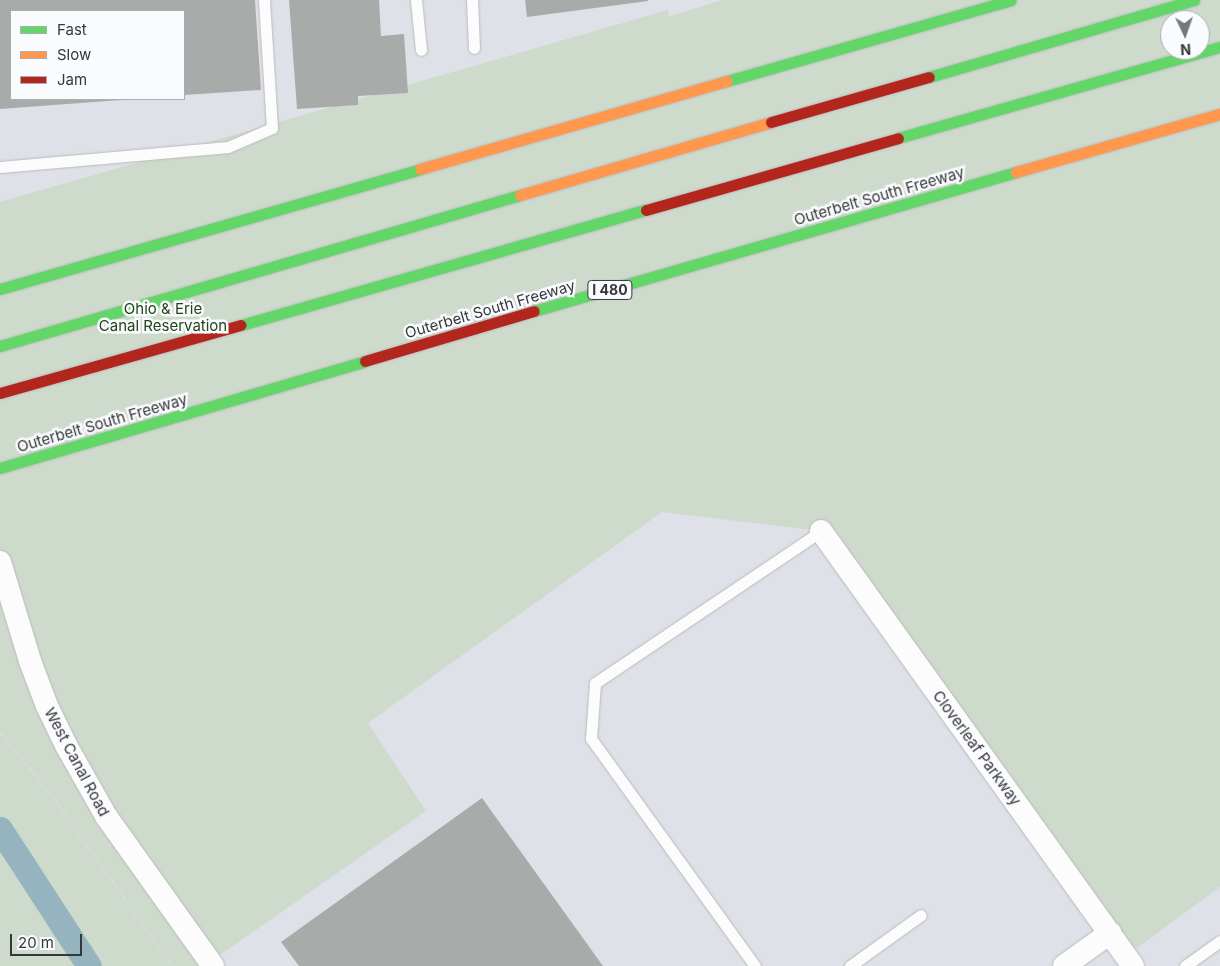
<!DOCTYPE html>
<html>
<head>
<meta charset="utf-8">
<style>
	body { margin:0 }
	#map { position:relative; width:1220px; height:966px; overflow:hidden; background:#eceef0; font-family:Inter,sans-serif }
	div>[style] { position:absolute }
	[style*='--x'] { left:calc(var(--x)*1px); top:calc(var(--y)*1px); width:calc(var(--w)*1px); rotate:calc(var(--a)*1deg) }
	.built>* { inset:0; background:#dee1e8 }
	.green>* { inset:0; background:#cedbcc }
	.canal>* { height:25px; margin:-12.5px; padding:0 12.5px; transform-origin:12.5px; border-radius:12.5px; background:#95b4bf }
	.building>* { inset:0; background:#a9aaaa }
	.path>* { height:3px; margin-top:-1.5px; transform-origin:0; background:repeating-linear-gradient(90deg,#d8d9d9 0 4px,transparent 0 6.5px) }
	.roads { filter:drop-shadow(0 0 1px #babbbd) drop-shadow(0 0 1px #babbbd) }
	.lane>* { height:11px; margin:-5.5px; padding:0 5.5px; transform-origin:5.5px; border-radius:5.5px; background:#fcfcfd }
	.street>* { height:22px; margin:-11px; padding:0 11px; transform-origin:11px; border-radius:11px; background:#fcfcfd }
	.fast>* { height:11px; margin:-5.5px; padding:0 5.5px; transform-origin:5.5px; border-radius:5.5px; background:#63d668 }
	.slow>* { height:11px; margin:-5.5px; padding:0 5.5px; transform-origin:5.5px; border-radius:5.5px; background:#ff974d }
	.jam>* { height:11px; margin:-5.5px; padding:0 5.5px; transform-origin:5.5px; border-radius:5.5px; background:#b3261e }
	span { translate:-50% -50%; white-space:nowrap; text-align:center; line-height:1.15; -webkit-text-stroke:5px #f9fbfe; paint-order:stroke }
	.shield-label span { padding:1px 4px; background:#f9fbfe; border:1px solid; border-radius:4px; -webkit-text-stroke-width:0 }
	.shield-label { font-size:14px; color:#363738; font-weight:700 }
	.street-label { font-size:15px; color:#363738 }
	.park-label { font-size:15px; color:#234519 }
	.legend { position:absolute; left:10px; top:10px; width:175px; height:90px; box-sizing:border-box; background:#f9fbfe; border:1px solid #abadaf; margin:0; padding:6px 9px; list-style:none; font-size:15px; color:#363738 }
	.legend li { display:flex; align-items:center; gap:10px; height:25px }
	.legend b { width:25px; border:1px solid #abadaf }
	.north { position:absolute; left:1160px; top:10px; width:50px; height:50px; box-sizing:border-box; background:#f9fbfe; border:1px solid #abadaf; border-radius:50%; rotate:177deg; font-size:14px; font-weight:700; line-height:20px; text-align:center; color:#363738 }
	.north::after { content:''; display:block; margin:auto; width:18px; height:22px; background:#767778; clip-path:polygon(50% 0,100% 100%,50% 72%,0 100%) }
	.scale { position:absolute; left:10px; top:934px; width:72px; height:22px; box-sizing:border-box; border:2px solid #363738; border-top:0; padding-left:6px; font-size:15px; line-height:18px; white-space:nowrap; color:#363738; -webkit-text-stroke:4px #f9fbfe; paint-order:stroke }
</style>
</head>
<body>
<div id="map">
	<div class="built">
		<div style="clip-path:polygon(evenodd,0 0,1011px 0,0 282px,0 0,11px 11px,184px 11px,184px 99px,11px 99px,11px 11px)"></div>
		<div style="clip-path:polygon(1220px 174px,1220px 966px,204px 966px,0 524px)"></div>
	</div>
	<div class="green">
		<div style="clip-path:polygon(evenodd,723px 0,1220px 0,1220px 887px,1126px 956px,821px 531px,662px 512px,368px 723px,426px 811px,210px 962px,204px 966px,0 966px,0 202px,668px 10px,669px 16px,723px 0,1170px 20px,1200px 20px,1200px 50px,1170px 50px,1170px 20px)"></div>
	</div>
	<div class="canal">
		<div style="--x:0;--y:829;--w:163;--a:57"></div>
	</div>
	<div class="building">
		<div style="clip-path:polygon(0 0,255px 0,261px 90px,184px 95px,184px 11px,11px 11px,11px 99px,121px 100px,0 109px)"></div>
		<div style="clip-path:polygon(289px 0,379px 0,381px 36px,404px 34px,408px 93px,358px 96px,358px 105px,297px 109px)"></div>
		<div style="clip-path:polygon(525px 0,648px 0,648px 1px,527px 17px)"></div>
		<div style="clip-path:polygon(482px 798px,603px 966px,299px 966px,281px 942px)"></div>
	</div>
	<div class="path">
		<div style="--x:0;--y:732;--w:75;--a:50.4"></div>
		<div style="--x:48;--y:790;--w:215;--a:54.8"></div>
	</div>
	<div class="roads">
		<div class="lane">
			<div style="--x:416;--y:0;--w:50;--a:84.3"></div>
			<div style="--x:472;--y:0;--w:48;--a:87.6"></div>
			<div style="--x:0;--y:167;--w:229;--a:-5"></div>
			<div style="--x:228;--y:147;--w:48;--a:-23.4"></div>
			<div style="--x:272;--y:128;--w:128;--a:-93.6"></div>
			<div style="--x:755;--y:966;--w:280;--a:-125.8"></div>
			<div style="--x:591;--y:739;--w:56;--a:-85.9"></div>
			<div style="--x:595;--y:683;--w:272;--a:-33.9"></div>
			<div style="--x:850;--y:966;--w:87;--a:-35.7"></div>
			<div style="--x:1185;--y:966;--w:43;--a:-35.5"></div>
		</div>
		<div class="street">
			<div style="--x:821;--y:531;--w:535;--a:54.35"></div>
			<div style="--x:0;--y:562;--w:103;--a:73.1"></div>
			<div style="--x:30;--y:661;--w:48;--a:69.3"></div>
			<div style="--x:47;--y:706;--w:46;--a:64"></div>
			<div style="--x:67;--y:747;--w:79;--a:60.5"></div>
			<div style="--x:106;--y:816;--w:184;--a:54.5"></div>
			<div style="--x:1064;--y:966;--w:57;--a:-35.7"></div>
		</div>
		<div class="fast">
			<div style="--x:929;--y:77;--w:276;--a:-16.2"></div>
			<div style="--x:727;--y:81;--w:295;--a:-15.9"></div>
			<div style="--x:898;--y:138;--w:335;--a:-15.8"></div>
			<div style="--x:0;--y:289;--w:437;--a:-15.9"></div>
			<div style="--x:534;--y:311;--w:502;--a:-16.09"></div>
			<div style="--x:241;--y:325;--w:421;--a:-15.9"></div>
			<div style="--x:0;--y:346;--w:541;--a:-16.19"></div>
			<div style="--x:0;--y:468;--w:380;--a:-16.3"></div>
		</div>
		<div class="slow">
			<div style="--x:420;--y:169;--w:319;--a:-16"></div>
			<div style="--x:1016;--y:172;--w:212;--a:-15.9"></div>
			<div style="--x:520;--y:195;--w:261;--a:-16.2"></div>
		</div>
		<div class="jam">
			<div style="--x:771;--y:122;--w:164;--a:-15.9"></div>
			<div style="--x:646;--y:210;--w:262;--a:-15.9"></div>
			<div style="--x:365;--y:361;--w:176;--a:-16.5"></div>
			<div style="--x:0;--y:393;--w:250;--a:-15.8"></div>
		</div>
	</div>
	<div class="shield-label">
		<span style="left:610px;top:290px">I 480</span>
	</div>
	<div class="street-label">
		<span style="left:879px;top:196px;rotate:-16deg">Outerbelt South Freeway</span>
		<span style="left:490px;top:309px;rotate:-16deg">Outerbelt South Freeway</span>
		<span style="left:102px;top:423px;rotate:-16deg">Outerbelt South Freeway</span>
		<span style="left:977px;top:748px;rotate:54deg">Cloverleaf Parkway</span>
		<span style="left:77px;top:762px;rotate:62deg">West Canal Road</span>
	</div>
	<div class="park-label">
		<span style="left:163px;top:317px">Ohio &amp; Erie<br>Canal Reservation</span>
	</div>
	<ul class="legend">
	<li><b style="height:6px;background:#63d668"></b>Fast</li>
	<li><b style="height:6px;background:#ff974d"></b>Slow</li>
	<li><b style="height:6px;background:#b3261e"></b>Jam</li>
	</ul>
	<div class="north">N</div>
	<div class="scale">20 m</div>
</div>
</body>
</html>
